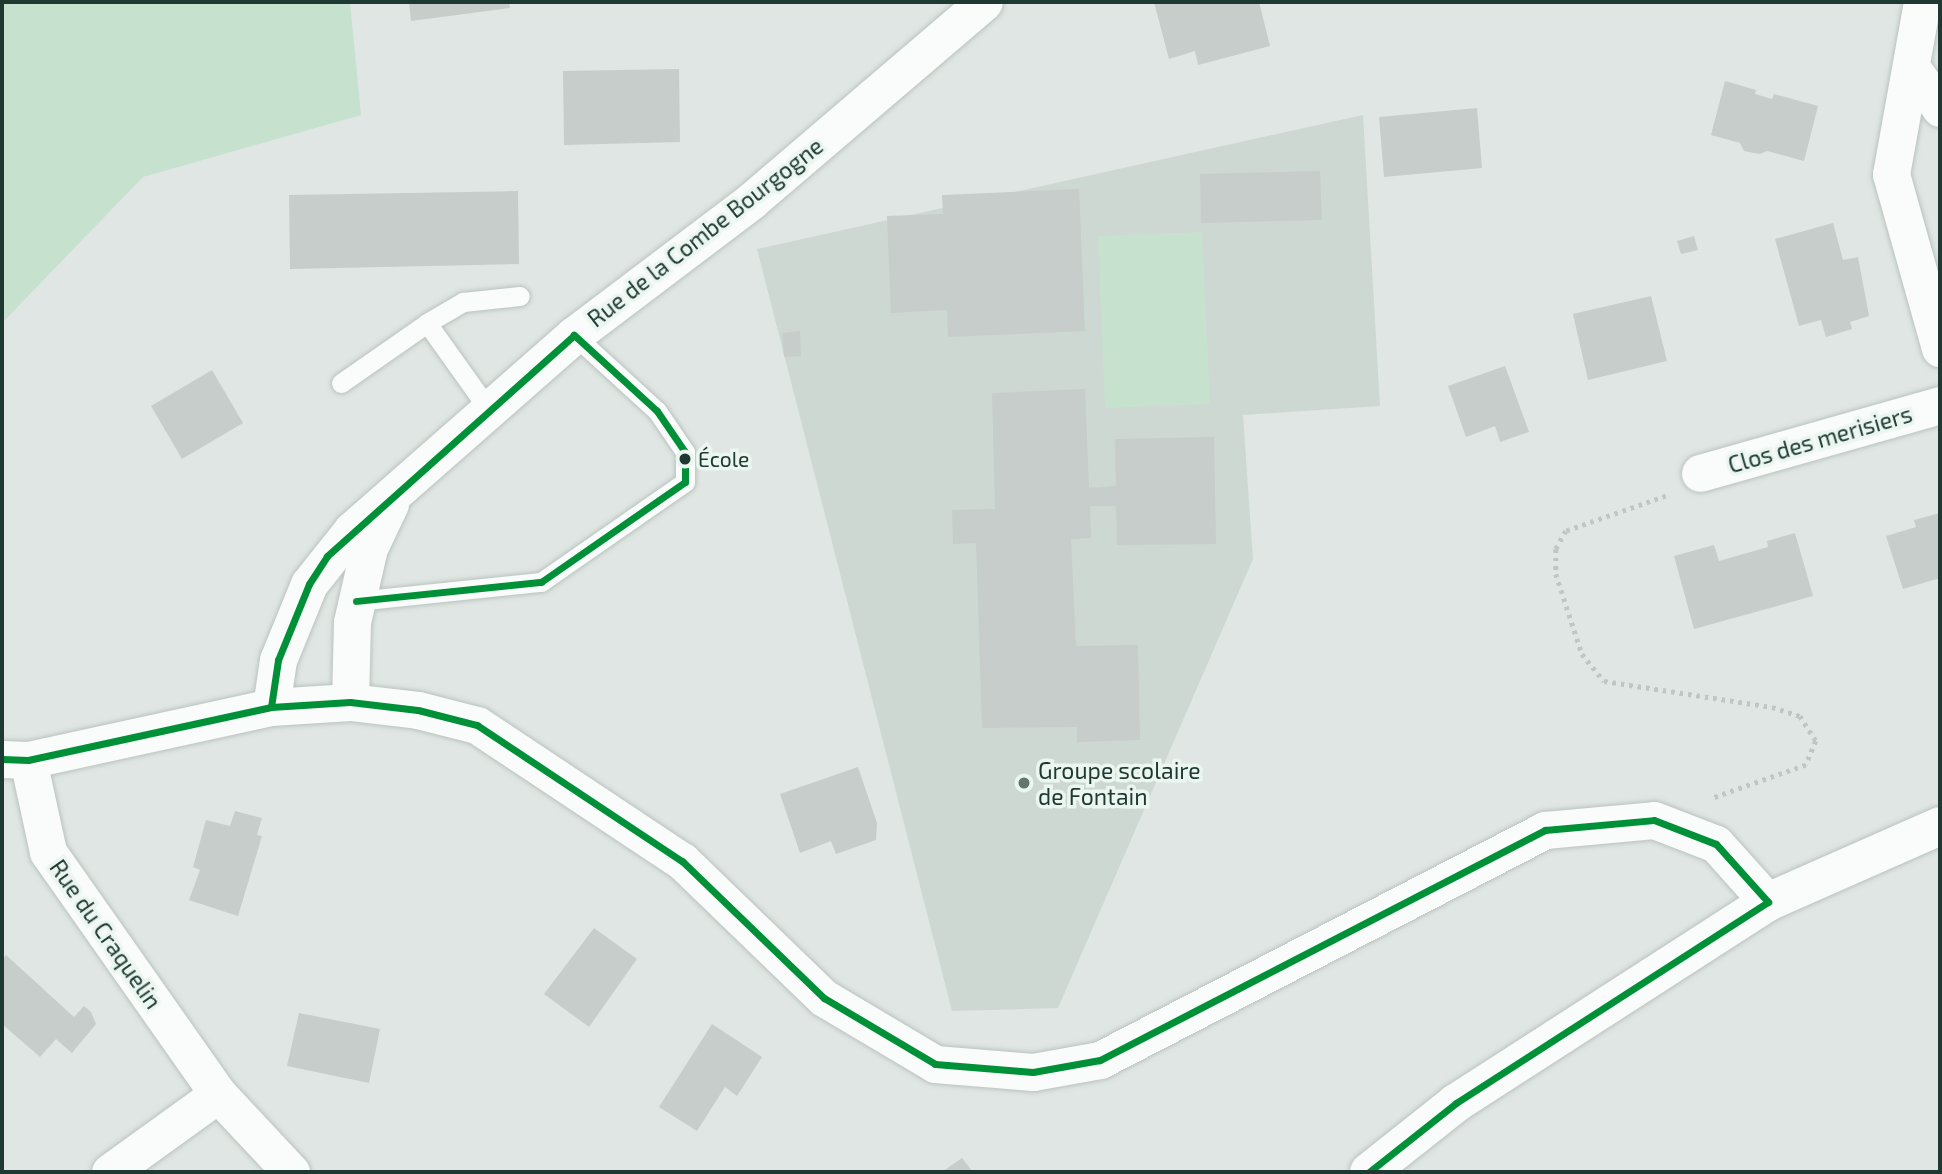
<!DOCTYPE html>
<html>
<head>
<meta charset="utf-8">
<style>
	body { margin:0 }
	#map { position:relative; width:1942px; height:1174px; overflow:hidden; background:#e0e6e3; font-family:"Exo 2",sans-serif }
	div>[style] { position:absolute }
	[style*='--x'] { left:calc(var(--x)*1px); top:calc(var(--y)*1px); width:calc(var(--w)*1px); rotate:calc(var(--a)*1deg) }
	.built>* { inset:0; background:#cdd8d3 }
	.green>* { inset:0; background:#c7e1cf }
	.building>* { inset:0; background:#c6cdca }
	.path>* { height:4.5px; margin-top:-2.25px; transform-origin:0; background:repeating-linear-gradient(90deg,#bec7c5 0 3.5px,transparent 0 8.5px) }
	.roads { filter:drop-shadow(0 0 2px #b9c3bf) drop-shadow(0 0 2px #b9c3bf) }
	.lane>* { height:19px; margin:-9.5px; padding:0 9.5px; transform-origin:9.5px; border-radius:9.5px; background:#fafbfb }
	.street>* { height:37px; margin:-18.5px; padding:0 18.5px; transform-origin:18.5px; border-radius:18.5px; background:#fafbfb }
	.secondary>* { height:38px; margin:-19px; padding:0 19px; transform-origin:19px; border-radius:19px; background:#fafbfb }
	.bus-1>* { height:7px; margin:-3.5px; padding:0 3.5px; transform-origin:3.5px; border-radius:3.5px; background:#009037 }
	.dots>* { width:19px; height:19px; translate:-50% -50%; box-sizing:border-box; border:4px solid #ecf6f1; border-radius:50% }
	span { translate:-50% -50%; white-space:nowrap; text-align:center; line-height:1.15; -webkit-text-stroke:7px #ecf6f1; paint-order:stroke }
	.bus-label { font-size:21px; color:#1d3932 }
	.left { translate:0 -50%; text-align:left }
	.street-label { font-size:23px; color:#1d3932 }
	.poi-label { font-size:23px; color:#1d3932 }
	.frame { position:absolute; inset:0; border:4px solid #1d3932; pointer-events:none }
</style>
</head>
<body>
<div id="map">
	<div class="built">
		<div style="clip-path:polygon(1363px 115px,1380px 406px,1243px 415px,1253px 559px,1058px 1008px,952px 1011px,757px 249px)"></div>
	</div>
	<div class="green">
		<div style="clip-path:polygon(2px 2px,350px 2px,361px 115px,143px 177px,2px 323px)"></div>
		<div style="clip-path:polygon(1202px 232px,1210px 404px,1105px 408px,1098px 236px)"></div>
	</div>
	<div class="building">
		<div style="clip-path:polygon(409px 2px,509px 2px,510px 8px,411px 21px)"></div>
		<div style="clip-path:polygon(1154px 2px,1259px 2px,1270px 46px,1198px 65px,1195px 51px,1169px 59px)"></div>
		<div style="clip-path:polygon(679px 69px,680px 142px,564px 145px,563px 71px)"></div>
		<div style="clip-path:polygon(1725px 81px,1756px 90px,1755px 94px,1772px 99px,1774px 94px,1818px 106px,1804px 161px,1767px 151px,1760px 154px,1744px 151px,1740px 143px,1711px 135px)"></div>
		<div style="clip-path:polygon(1477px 108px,1482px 168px,1384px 177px,1379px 117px)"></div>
		<div style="clip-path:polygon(1320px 171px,1322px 220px,1201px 223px,1200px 174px)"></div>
		<div style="clip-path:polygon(1079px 189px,1085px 331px,948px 337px,947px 310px,891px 313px,887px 216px,943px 214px,942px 195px)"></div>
		<div style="clip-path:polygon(518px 191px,519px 264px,290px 269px,289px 195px)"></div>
		<div style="clip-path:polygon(1833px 223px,1843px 260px,1858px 257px,1869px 316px,1850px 322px,1852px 329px,1826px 337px,1821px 320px,1799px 326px,1775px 239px)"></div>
		<div style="clip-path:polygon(1694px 236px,1698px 250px,1681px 254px,1677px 241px)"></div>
		<div style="clip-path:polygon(1651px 296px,1667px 361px,1588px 380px,1573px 314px)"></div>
		<div style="clip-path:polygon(800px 331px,801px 356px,784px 357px,782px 333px)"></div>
		<div style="clip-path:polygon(1505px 366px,1529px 432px,1500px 442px,1495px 426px,1466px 437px,1448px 386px)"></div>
		<div style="clip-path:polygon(212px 370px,243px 423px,182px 459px,151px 406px)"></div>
		<div style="clip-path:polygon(1085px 389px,1089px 488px,1116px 486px,1115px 439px,1214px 437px,1216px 544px,1117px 545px,1116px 506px,1090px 506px,1091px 538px,1071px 539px,1076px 646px,1138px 645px,1140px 740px,1077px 742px,1077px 727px,982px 728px,976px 543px,953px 544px,952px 510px,995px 509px,992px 393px)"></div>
		<div style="clip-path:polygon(1940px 513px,1940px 578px,1903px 589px,1886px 536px,1916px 527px,1914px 520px)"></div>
		<div style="clip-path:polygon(1795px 533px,1813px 596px,1694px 629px,1674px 556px,1714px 545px,1719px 561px,1768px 547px,1767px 541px)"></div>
		<div style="clip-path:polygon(858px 767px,877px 823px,876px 840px,836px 854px,831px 841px,800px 853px,780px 794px)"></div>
		<div style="clip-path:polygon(235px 811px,262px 818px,257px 835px,262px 836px,238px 916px,189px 900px,200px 870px,193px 867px,206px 820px,230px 826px)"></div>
		<div style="clip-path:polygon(594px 928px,637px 959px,589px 1027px,544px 994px)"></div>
		<div style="clip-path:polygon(6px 955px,74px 1017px,84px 1006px,91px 1012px,96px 1024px,72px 1053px,56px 1039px,40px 1057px,2px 1024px,2px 960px)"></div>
		<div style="clip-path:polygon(299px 1013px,380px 1029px,369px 1083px,287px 1066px)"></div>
		<div style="clip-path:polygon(712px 1024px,762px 1057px,737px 1096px,725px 1087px,697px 1131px,659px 1107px)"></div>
		<div style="clip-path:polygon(962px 1158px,973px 1172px,942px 1172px)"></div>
	</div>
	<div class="path">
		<div style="--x:1666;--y:496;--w:106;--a:160.7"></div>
		<div style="--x:1566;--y:531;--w:21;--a:119"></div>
		<div style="--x:1556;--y:549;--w:25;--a:90"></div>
		<div style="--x:1556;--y:574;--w:84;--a:72"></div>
		<div style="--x:1582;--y:654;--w:35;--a:51"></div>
		<div style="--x:1604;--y:681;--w:170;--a:8.8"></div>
		<div style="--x:1772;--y:707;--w:29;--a:18"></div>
		<div style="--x:1800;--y:716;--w:30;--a:57"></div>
		<div style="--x:1816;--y:741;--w:26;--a:113"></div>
		<div style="--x:1806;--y:765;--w:99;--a:160.5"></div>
	</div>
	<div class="roads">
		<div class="lane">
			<div style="--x:427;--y:323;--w:42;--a:-30.3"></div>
			<div style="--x:463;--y:302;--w:57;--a:-6"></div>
			<div style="--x:341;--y:383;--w:105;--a:-34.9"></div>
			<div style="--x:427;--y:323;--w:107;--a:54.5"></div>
			<div style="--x:356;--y:601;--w:186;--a:-5.9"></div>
			<div style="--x:541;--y:582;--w:175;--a:-34.8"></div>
			<div style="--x:685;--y:482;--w:30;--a:-90"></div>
			<div style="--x:685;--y:452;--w:50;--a:-124.3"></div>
			<div style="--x:657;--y:411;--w:113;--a:-137.5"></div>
		</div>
		<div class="street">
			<div style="--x:1922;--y:2;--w:175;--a:100.2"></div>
			<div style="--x:1891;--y:174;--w:181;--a:74.3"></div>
			<div style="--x:1912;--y:68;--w:49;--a:55"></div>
			<div style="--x:1700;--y:473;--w:249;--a:-15.8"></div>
			<div style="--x:350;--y:702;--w:80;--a:-88.6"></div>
			<div style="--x:352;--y:622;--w:76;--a:-77.1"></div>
			<div style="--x:369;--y:548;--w:49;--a:-64.5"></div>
			<div style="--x:271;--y:707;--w:48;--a:-81.5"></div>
			<div style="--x:278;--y:660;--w:82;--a:-67.8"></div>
			<div style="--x:309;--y:584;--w:69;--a:-51.5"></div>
			<div style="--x:352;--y:530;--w:295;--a:-41.3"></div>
			<div style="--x:574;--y:335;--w:222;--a:-37.1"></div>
			<div style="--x:751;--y:201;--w:306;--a:-40.5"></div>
			<div style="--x:2;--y:759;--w:26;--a:2"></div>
			<div style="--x:28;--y:760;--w:249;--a:-12.3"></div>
			<div style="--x:271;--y:707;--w:79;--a:-3.6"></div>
			<div style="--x:350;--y:702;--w:68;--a:6.7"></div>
			<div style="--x:418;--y:710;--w:61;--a:14.3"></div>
			<div style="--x:477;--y:725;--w:246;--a:33.6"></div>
			<div style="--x:682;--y:861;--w:197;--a:44"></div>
			<div style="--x:824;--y:998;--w:129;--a:30.7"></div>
			<div style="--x:935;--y:1064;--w:98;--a:4.7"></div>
			<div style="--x:1033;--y:1072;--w:68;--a:-10.2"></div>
			<div style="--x:1100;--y:1060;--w:501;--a:-27.33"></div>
			<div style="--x:1545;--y:830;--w:109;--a:-5.2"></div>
			<div style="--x:1654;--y:820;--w:66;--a:21.2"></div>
			<div style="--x:1716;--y:844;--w:78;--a:48.1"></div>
			<div style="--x:28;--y:760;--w:94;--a:77.7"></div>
			<div style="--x:48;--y:852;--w:296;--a:54.9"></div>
			<div style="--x:218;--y:1094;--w:107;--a:46.9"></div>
			<div style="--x:110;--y:1172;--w:133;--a:-35.8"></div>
		</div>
		<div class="secondary">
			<div style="--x:1369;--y:1172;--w:111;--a:-38.4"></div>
			<div style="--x:1456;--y:1103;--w:371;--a:-32.8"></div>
			<div style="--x:1768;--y:902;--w:188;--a:-23.8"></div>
		</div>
	</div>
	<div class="bus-1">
		<div style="--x:356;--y:601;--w:186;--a:-5.9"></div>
		<div style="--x:541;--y:582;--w:175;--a:-34.8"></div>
		<div style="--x:685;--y:482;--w:30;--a:-90"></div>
		<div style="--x:685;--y:452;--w:50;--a:-124.3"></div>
		<div style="--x:657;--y:411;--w:113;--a:-137.5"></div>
		<div style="--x:271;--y:707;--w:48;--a:-81.5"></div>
		<div style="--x:278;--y:660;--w:82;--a:-67.8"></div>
		<div style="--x:309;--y:584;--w:33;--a:-57"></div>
		<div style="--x:327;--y:556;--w:331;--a:-41.8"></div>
		<div style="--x:2;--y:759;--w:26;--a:2"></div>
		<div style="--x:28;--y:760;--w:249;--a:-12.3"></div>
		<div style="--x:271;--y:707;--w:79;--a:-3.6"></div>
		<div style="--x:350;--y:702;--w:68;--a:6.7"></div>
		<div style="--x:418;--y:710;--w:61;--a:14.3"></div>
		<div style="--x:477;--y:725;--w:246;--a:33.6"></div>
		<div style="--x:682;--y:861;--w:197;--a:44"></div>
		<div style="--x:824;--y:998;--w:129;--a:30.7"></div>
		<div style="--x:935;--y:1064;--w:98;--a:4.7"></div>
		<div style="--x:1033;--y:1072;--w:68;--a:-10.2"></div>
		<div style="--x:1100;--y:1060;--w:501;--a:-27.33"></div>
		<div style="--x:1545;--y:830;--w:109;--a:-5.2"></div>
		<div style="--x:1654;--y:820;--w:66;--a:21.2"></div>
		<div style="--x:1716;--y:844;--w:78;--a:48.1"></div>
		<div style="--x:1369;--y:1172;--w:111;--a:-38.4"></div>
		<div style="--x:1456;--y:1103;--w:371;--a:-32.8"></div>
	</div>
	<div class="dots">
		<div style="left:685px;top:459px;background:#1d3932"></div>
		<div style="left:1024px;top:783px;background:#617670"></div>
	</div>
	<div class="bus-label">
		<span class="left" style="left:698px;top:459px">École</span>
	</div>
	<div class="street-label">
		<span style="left:705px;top:232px;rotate:-38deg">Rue de la Combe Bourgogne</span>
		<span style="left:1820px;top:439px;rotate:-16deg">Clos des merisiers</span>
		<span style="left:106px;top:934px;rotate:55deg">Rue du Craquelin</span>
	</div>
	<div class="poi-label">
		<span class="left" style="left:1038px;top:783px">Groupe scolaire<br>de Fontain</span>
	</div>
	<div class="frame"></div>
</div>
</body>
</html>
